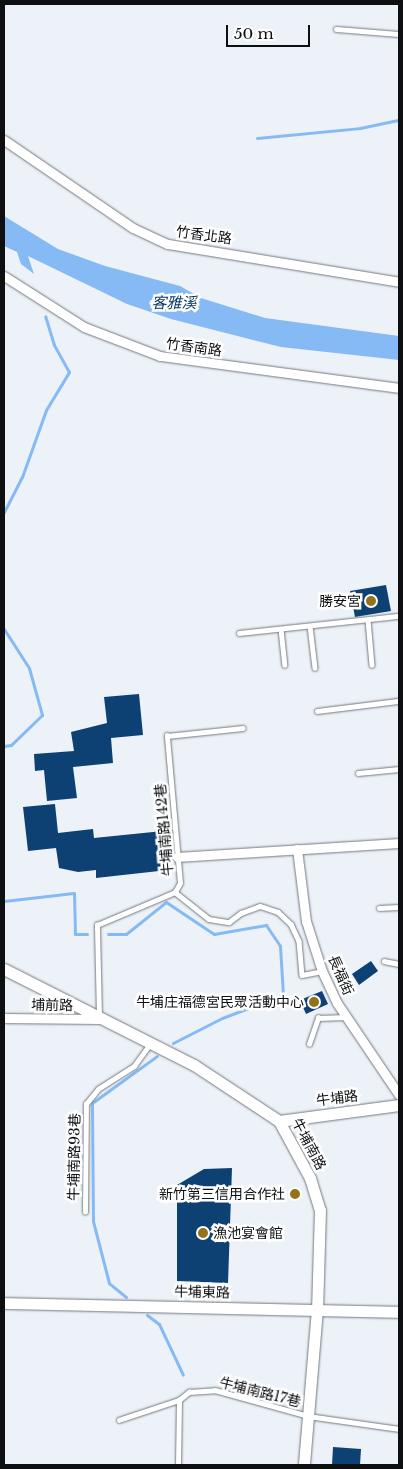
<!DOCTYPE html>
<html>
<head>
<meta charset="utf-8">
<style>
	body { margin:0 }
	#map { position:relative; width:403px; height:1469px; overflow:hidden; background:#ecf2f8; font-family:"Libre Baskerville","Noto Sans TC",serif }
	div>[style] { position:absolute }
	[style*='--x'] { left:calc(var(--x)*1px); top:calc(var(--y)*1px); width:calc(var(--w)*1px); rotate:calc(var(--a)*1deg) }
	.water>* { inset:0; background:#86baf4 }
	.stream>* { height:3px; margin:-1.5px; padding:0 1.5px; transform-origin:1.5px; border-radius:1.5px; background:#86baf4 }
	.building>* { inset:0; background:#0d4173 }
	.roads { filter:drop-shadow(0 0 1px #73787e) drop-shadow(0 0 1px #73787e) }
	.service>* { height:4.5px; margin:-2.25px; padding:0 2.25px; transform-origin:2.25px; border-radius:2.25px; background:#fff }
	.minor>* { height:9px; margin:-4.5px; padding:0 4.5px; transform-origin:4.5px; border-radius:4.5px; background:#fff }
	.tertiary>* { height:11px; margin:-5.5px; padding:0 5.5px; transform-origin:5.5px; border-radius:5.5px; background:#fff }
	.dots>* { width:14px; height:14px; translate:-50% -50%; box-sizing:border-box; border:2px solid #fefefe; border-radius:50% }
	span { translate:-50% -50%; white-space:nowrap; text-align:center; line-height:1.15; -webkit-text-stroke:5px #fefefe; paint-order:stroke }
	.street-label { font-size:14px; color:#0d0f11 }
	.poi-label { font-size:14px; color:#0d0f11 }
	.right { translate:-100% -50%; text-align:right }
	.left { translate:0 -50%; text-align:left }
	.water-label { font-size:15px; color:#073865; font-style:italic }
	.frame { position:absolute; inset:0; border:5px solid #0d0f11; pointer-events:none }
	.scale { position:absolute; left:226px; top:25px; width:84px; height:22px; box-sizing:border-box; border:2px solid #0d0f11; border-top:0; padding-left:6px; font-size:15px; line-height:18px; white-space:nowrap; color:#0d0f11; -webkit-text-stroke:4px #fefefe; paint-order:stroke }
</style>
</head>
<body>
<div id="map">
	<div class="water">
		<div style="clip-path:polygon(4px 216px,58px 249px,105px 266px,180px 286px,201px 298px,265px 318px,399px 336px,399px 360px,281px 347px,171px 319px,127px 304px,28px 256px,34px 274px,21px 264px,17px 252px,4px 246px)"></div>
	</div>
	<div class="stream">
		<div style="--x:257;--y:138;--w:103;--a:-5.5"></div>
		<div style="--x:360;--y:128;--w:40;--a:-12"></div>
		<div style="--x:4;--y:512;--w:39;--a:-63"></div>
		<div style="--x:22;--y:477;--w:71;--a:-70.3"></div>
		<div style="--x:46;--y:410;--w:44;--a:-58.8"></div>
		<div style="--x:69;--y:372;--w:31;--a:-119"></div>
		<div style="--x:54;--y:345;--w:30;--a:-107"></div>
		<div style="--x:4;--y:629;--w:46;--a:57.3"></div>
		<div style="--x:29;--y:668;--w:49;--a:74.5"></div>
		<div style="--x:42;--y:715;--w:43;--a:135.9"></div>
		<div style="--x:11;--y:745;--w:7;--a:172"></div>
		<div style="--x:4;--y:901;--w:70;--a:-6.5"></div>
		<div style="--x:74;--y:893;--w:41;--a:88.6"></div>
		<div style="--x:75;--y:934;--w:12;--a:0"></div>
		<div style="--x:108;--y:934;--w:18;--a:0"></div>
		<div style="--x:126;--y:934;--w:51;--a:-38.7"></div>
		<div style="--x:166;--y:902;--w:58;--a:33.7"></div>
		<div style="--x:214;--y:934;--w:53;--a:-9.8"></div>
		<div style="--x:266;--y:925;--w:25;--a:56"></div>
		<div style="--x:280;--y:946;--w:49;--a:86.5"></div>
		<div style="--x:283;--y:995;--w:65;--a:159.3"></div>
		<div style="--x:222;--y:1018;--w:55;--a:153"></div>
		<div style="--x:126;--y:1297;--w:22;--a:-141"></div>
		<div style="--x:109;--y:1283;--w:64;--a:-104.5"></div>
		<div style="--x:93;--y:1221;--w:118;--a:-90.5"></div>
		<div style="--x:92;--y:1103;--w:80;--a:-35.9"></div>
		<div style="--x:147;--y:1315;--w:15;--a:37"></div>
		<div style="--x:159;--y:1324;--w:56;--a:64.8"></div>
	</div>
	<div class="building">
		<div style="clip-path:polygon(386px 585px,391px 611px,355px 617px,350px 591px)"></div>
		<div style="clip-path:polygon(139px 694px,143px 735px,111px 738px,113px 763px,73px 767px,77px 798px,47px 801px,44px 770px,35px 771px,34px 754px,74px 751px,71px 732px,107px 723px,104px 697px)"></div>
		<div style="clip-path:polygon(55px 804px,58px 833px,93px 829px,94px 838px,163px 831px,168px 870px,96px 878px,96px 870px,78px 872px,59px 868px,56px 848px,28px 851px,23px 807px)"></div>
		<div style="clip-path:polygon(371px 961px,378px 971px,359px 985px,352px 974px)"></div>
		<div style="clip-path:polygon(322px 991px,328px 1004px,306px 1014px,300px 1000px)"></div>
		<div style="clip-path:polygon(232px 1168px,228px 1283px,177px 1281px,177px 1185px,204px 1169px)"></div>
		<div style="clip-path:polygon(333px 1447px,361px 1449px,360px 1465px,332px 1465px)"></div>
	</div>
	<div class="roads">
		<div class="service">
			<div style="--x:336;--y:29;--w:63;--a:4.5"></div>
			<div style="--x:368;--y:620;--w:45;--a:84.9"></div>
			<div style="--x:310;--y:626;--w:42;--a:83.2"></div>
			<div style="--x:281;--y:629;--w:36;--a:84"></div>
			<div style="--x:239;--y:633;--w:161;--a:-6.1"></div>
			<div style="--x:317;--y:711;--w:83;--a:-7"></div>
			<div style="--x:358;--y:773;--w:41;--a:-5.6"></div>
			<div style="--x:175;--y:892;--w:43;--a:38.5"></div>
			<div style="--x:209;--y:919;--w:20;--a:9"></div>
			<div style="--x:229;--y:922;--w:15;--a:-37"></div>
			<div style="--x:241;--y:913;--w:20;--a:-20"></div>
			<div style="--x:260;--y:906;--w:19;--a:18"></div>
			<div style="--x:278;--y:912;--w:18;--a:43"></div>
			<div style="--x:291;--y:924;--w:19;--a:65"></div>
			<div style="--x:299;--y:941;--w:34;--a:85"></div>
			<div style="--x:302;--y:975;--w:20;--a:-11"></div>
			<div style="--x:379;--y:908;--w:20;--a:-3"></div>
			<div style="--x:384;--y:961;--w:15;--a:11"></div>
			<div style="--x:99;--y:1016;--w:91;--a:-91.3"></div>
			<div style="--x:97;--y:925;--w:85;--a:-22.9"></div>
			<div style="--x:175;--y:892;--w:10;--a:-61"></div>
			<div style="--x:180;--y:883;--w:148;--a:-95.1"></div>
			<div style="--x:167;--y:736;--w:76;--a:-6"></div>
			<div style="--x:309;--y:1044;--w:28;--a:-71"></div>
			<div style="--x:318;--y:1018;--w:28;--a:-2"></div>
			<div style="--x:85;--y:1212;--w:108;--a:-89.5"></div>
			<div style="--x:86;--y:1104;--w:19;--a:-51"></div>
			<div style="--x:98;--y:1089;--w:43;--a:-32.6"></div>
			<div style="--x:134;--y:1066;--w:27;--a:-54"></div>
			<div style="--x:119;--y:1420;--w:63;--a:-18.4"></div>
			<div style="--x:179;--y:1400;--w:13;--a:-39"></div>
			<div style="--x:189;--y:1392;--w:26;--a:-4"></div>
			<div style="--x:215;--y:1390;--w:97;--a:15.6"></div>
			<div style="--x:308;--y:1416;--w:92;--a:8.1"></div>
			<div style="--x:178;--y:1465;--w:65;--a:-89.1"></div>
		</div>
		<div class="minor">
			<div style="--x:4;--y:140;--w:156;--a:34.3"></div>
			<div style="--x:133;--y:228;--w:38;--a:25"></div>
			<div style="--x:168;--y:244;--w:234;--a:9.3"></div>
			<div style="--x:4;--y:276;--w:95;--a:32.5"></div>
			<div style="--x:84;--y:327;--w:81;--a:20.9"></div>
			<div style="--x:160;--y:356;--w:241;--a:7.6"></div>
			<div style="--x:297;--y:849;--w:73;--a:82.9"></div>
			<div style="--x:306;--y:921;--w:52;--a:72.3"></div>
			<div style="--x:322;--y:971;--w:35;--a:65"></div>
			<div style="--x:337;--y:1003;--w:111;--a:56"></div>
			<div style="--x:177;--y:857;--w:222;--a:-3.6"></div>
			<div style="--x:4;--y:1018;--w:96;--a:0.6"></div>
		</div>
		<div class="tertiary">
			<div style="--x:4;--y:969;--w:213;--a:26.8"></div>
			<div style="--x:194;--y:1065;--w:102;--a:33.4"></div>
			<div style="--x:279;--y:1121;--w:65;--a:61.5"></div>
			<div style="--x:310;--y:1178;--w:34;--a:73"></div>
			<div style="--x:320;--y:1210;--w:99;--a:91.7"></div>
			<div style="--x:317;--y:1309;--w:157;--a:94.8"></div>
			<div style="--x:279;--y:1121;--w:121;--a:-7.6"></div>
			<div style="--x:4;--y:1303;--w:395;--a:1.3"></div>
		</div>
	</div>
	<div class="dots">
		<div style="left:371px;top:601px;background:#94721a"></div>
		<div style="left:314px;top:1002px;background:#94721a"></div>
		<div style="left:295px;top:1194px;background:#94721a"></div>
		<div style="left:203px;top:1233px;background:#94721a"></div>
	</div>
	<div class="street-label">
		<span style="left:204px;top:235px;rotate:8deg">竹香北路</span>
		<span style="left:194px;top:347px;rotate:8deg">竹香南路</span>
		<span style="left:164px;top:830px;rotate:-95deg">牛埔南路142巷</span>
		<span style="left:341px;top:975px;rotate:66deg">長福街</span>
		<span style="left:52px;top:1005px;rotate:1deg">埔前路</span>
		<span style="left:337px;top:1098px;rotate:-7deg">牛埔路</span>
		<span style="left:309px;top:1144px;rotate:62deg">牛埔南路</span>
		<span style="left:74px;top:1157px;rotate:-89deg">牛埔南路93巷</span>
		<span style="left:202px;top:1292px;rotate:1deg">牛埔東路</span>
		<span style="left:260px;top:1392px;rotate:14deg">牛埔南路17巷</span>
	</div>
	<div class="poi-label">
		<span class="right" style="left:361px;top:601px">勝安宮</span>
		<span class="right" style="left:304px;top:1002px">牛埔庄福德宮民眾活動中心</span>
		<span class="right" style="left:285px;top:1194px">新竹第三信用合作社</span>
		<span class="left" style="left:213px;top:1233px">漁池宴會館</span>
	</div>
	<div class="water-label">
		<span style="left:174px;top:303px">客雅溪</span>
	</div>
	<div class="frame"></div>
	<div class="scale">50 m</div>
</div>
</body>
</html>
